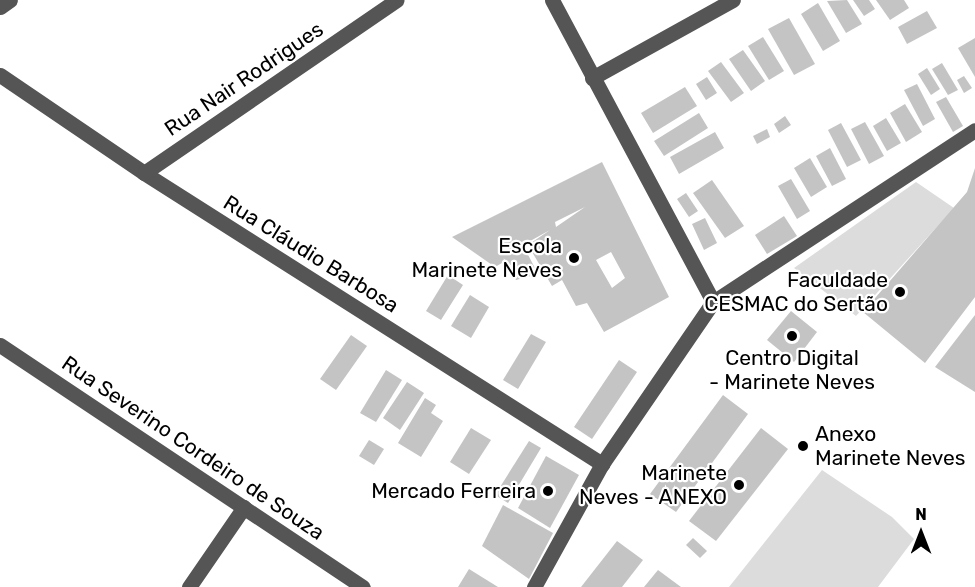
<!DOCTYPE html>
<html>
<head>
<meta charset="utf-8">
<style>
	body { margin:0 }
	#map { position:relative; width:975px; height:587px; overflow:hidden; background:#fff; font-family:Rubik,sans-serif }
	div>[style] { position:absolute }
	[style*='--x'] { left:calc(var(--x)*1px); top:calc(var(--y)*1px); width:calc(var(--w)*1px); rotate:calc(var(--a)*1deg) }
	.green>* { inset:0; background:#dcdcdc }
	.building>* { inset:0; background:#c4c4c4 }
	.minor>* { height:15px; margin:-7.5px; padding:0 7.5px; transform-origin:7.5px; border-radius:7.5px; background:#555 }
	.dots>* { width:16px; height:16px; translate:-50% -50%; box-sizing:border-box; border:3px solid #fff; border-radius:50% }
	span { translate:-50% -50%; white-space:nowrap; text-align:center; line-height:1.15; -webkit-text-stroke:4.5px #fff; paint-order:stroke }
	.street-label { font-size:21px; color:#000 }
	.poi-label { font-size:21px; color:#000 }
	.right { translate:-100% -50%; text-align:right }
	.left { translate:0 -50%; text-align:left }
	.north { position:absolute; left:891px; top:503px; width:60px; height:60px; -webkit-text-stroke:4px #fff; paint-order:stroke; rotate:0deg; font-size:16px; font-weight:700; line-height:24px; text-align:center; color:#000 }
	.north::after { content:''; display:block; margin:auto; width:21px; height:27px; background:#000; clip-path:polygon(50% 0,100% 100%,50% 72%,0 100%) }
</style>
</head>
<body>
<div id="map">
	<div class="green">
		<div style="clip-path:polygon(916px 182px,954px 208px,856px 316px,794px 268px)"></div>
		<div style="clip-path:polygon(822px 470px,892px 517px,914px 539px,878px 587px,729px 587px)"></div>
	</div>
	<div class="building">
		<div style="clip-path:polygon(847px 0,862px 24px,846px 33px,827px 1px)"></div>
		<div style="clip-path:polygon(853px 0,869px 0,875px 9px,864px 16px)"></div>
		<div style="clip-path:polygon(876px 0,904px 0,909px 8px,890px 20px)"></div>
		<div style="clip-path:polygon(818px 3px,840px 41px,823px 51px,801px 14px)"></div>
		<div style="clip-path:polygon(927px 11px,937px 28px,907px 44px,898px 27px)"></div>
		<div style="clip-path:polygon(789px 18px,815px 64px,794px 75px,768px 29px)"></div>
		<div style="clip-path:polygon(763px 37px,784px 71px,769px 80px,748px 46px)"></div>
		<div style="clip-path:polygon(975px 38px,975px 77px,958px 48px)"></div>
		<div style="clip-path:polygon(743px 50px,765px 81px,751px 91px,729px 59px)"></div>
		<div style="clip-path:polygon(721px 62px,744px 93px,731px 102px,708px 71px)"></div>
		<div style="clip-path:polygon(942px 63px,958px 90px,948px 95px,932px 69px)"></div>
		<div style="clip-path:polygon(927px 68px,940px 89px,931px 95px,918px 74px)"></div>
		<div style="clip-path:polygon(964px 76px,972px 88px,964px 93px,957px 80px)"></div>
		<div style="clip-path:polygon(707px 77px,717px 93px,706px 100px,696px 84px)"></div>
		<div style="clip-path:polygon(917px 84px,935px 119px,923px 126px,904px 90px)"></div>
		<div style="clip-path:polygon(685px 87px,697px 106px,653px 133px,641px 113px)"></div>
		<div style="clip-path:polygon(946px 97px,963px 126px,953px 132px,936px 102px)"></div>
		<div style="clip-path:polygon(905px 104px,922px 132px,906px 142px,890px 113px)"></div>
		<div style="clip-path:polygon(699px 113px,708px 128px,664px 156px,654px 141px)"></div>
		<div style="clip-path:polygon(785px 116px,791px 125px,779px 133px,774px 124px)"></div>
		<div style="clip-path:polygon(886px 118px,901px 143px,887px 151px,873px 126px)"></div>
		<div style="clip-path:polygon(865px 122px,884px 156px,869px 164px,851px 129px)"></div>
		<div style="clip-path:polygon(841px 123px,861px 160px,847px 167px,828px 130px)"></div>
		<div style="clip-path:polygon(767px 129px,770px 137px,757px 144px,753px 136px)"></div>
		<div style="clip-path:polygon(715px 132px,724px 148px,679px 174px,670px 157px)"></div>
		<div style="clip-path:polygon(830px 148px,846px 179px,832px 186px,816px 156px)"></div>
		<div style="clip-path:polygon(810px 158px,827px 187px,811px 197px,794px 168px)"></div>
		<div style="clip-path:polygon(evenodd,602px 162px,669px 297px,604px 332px,587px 303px,576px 306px,562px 280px,552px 286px,528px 245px,550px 230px,523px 245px,538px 274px,516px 280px,502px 263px,495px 267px,452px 237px,602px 162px,585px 207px,556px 227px,555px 222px,585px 207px,602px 162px,611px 252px,625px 278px,612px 288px,596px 260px,611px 252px)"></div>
		<div style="clip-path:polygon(975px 168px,975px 297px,925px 363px,863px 312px,967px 192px)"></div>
		<div style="clip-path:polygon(791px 179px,810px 211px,797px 219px,778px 186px)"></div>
		<div style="clip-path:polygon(712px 180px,744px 226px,725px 238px,693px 193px)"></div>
		<div style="clip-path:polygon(686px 193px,698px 211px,689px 217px,677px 199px)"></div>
		<div style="clip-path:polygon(784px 216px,797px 236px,767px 254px,755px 235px)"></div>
		<div style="clip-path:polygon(705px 218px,717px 243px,704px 250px,692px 224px)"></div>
		<div style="clip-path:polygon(448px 275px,463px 285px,441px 320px,426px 311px)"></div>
		<div style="clip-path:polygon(470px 295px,489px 307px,471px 338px,451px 326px)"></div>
		<div style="clip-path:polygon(791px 311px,817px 332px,794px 362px,767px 340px)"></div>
		<div style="clip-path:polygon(975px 315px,975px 392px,935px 367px)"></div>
		<div style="clip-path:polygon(531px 334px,546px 342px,518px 389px,503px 380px)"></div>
		<div style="clip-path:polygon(351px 335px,367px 346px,336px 390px,320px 379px)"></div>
		<div style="clip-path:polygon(619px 360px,637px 372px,592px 439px,574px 427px)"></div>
		<div style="clip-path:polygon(386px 370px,402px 380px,376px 422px,360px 413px)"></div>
		<div style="clip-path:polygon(407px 382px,424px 393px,400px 430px,383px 418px)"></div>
		<div style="clip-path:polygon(723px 395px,748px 414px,676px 512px,650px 494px)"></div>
		<div style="clip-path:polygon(425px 398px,436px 405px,431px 413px,443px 421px,421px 457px,398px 443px)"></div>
		<div style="clip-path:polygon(471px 428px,491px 440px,469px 474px,450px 462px)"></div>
		<div style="clip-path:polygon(761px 428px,788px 449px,716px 541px,689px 521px)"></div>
		<div style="clip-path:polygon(369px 440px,384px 449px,374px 465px,359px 456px)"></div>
		<div style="clip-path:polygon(529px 441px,541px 448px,508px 503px,495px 495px)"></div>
		<div style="clip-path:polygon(546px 456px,579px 475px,550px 528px,518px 508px)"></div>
		<div style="clip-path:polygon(503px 505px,553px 533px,529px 579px,482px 546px)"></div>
		<div style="clip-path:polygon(693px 538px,707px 551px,700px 558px,686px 545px)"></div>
		<div style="clip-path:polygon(617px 541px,643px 560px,622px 587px,581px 587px)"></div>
		<div style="clip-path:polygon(469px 569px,498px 587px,458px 587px)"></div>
		<div style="clip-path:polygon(658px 570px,681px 587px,644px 587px)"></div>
	</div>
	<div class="minor">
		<div style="--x:552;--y:0;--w:342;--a:61.9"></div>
		<div style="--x:0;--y:7;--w:12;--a:-35"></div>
		<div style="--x:0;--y:75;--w:174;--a:34.2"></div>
		<div style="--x:144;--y:173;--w:543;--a:32.43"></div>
		<div style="--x:592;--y:78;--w:161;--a:-29"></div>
		<div style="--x:144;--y:173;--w:306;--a:-34.4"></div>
		<div style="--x:0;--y:345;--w:436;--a:33.7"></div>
		<div style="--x:189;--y:587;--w:97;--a:-55.5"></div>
		<div style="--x:534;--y:587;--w:141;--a:-61.1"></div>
		<div style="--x:602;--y:464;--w:196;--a:-55.6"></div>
		<div style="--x:713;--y:302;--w:313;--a:-33.3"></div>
	</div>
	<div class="dots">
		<div style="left:574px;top:258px;background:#000"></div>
		<div style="left:900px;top:292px;background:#000"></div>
		<div style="left:792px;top:336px;background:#000"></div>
		<div style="left:803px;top:446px;background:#000"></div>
		<div style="left:739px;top:485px;background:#000"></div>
		<div style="left:548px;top:491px;background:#000"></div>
	</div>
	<div class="street-label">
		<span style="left:244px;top:79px;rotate:-34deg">Rua Nair Rodrigues</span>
		<span style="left:311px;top:254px;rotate:32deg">Rua Cláudio Barbosa</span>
		<span style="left:193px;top:448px;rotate:34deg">Rua Severino Cordeiro de Souza</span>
	</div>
	<div class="poi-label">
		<span class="right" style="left:562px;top:258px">Escola<br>Marinete Neves</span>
		<span class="right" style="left:888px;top:292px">Faculdade<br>CESMAC do Sertão</span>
		<span style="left:792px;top:370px">Centro Digital<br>- Marinete Neves</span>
		<span class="left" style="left:815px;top:446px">Anexo<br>Marinete Neves</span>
		<span class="right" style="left:727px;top:485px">Marinete<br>Neves - ANEXO</span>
		<span class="right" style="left:536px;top:491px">Mercado Ferreira</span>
	</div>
	<div class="north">N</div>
</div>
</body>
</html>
